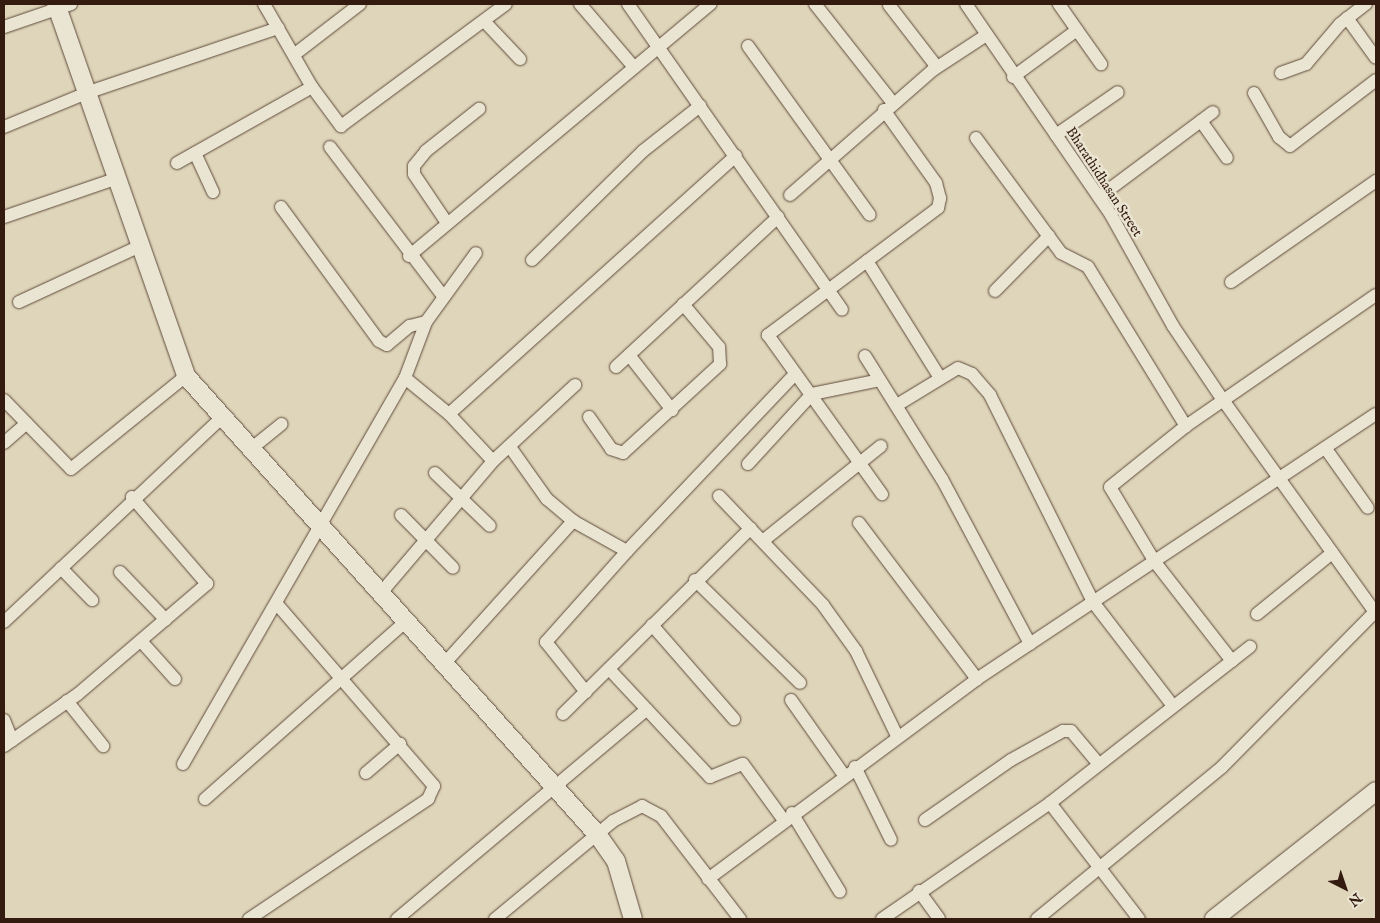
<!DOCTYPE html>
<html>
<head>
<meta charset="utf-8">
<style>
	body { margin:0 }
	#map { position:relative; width:1380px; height:923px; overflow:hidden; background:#dfd5ba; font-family:"IM FELL English",serif }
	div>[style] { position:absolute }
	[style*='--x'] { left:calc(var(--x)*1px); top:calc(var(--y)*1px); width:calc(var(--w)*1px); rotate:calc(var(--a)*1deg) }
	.roads { filter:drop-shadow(0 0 1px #5e4a3a) drop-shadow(0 0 1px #5e4a3a) }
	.street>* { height:12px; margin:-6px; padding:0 6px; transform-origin:6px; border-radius:6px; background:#eae4d2 }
	.secondary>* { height:18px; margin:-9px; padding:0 9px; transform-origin:9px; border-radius:9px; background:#eae4d2 }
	span { translate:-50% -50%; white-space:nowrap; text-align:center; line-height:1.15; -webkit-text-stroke:5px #eae4d2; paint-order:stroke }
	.street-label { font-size:14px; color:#331b0f }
	.frame { position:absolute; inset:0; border:5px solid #331b0f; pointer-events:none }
	.north { position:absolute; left:1320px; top:863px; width:50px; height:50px; -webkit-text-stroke:4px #eae4d2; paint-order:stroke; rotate:139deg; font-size:14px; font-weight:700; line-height:20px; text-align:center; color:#331b0f }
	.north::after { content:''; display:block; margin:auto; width:18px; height:22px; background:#331b0f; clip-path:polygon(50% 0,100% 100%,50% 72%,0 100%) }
</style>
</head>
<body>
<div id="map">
	<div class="roads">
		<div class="street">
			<div style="--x:264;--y:4;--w:96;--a:60"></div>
			<div style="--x:312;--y:87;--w:49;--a:53.4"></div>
			<div style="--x:341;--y:126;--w:205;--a:-36.5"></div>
			<div style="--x:580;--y:4;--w:82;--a:49.5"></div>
			<div style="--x:628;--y:4;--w:373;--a:55"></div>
			<div style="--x:815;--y:4;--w:126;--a:51.8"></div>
			<div style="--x:966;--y:4;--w:256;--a:55.5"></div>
			<div style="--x:1111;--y:215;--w:127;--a:60.8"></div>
			<div style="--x:1173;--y:326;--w:89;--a:56"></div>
			<div style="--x:1223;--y:400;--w:263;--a:54.4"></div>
			<div style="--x:889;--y:5;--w:78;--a:52.3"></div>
			<div style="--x:1347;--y:18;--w:49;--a:54.1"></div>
			<div style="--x:485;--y:22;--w:51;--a:46.6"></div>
			<div style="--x:4;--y:27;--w:71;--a:-18.9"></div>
			<div style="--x:1077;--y:30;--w:42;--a:54.8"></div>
			<div style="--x:748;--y:46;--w:208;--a:54.2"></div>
			<div style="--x:295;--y:54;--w:82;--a:-37.6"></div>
			<div style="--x:1281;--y:73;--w:27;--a:-20"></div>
			<div style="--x:1306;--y:64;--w:52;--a:-49.6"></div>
			<div style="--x:1340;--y:24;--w:33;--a:-38"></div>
			<div style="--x:1013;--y:77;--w:79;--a:-36.3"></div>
			<div style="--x:1077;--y:30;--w:32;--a:-125"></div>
			<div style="--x:1254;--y:93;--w:51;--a:60.4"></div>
			<div style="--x:1279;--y:137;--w:14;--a:39"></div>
			<div style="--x:1290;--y:146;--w:108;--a:-37.5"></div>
			<div style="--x:884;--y:110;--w:90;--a:54.5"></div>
			<div style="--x:936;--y:183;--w:16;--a:75"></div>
			<div style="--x:940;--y:198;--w:10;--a:101"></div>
			<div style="--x:938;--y:208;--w:89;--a:143.3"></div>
			<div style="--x:867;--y:261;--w:138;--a:58"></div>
			<div style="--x:1201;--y:121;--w:45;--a:54.9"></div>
			<div style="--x:4;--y:127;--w:92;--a:-22.4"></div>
			<div style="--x:89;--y:92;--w:200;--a:-18.7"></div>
			<div style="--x:1056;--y:135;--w:75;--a:-34.7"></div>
			<div style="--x:976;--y:138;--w:143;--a:53.5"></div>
			<div style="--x:1061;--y:253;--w:30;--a:27"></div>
			<div style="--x:1088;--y:267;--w:187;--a:58.4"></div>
			<div style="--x:330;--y:147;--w:188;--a:52.8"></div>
			<div style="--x:195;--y:153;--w:43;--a:65.2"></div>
			<div style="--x:177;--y:163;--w:155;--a:-29.4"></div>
			<div style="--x:790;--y:195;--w:190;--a:-41.2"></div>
			<div style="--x:933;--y:70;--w:62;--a:-33.2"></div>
			<div style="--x:1099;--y:197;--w:142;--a:-36.7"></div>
			<div style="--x:281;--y:207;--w:166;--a:53.8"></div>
			<div style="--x:379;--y:341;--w:9;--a:27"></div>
			<div style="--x:387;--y:345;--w:30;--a:-40"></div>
			<div style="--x:410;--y:326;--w:16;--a:-14"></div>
			<div style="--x:4;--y:217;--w:117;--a:-18.9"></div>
			<div style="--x:447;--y:223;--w:59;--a:-124"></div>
			<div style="--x:414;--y:174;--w:8;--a:-90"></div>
			<div style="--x:414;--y:166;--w:19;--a:-51"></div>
			<div style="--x:426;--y:151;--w:68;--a:-38.4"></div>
			<div style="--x:409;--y:256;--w:393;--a:-39.9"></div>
			<div style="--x:532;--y:260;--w:156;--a:-44.5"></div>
			<div style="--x:643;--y:151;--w:73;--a:-38.3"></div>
			<div style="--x:867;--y:261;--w:124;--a:143.2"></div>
			<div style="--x:768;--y:335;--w:196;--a:54.4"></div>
			<div style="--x:1231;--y:282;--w:177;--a:-34.9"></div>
			<div style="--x:995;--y:291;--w:77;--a:-45.5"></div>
			<div style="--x:19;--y:302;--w:131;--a:-24.8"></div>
			<div style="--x:629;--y:355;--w:70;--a:52"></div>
			<div style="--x:865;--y:356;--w:145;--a:58"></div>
			<div style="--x:942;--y:479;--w:187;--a:61.9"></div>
			<div style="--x:616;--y:367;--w:221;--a:-42.8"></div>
			<div style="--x:405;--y:378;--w:57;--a:39.3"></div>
			<div style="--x:449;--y:414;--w:64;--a:46.9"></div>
			<div style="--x:4;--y:400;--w:96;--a:45.8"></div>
			<div style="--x:71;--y:469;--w:148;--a:-39"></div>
			<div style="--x:897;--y:405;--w:71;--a:-31.2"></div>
			<div style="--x:958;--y:368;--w:15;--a:23"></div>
			<div style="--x:972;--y:374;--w:28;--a:49"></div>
			<div style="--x:990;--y:395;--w:231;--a:63.5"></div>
			<div style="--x:1093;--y:602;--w:131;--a:52.4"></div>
			<div style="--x:449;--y:414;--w:386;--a:-42"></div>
			<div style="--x:589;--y:417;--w:39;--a:55"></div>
			<div style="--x:611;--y:449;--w:13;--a:18"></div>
			<div style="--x:623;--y:453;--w:132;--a:-42.5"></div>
			<div style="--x:720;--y:364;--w:17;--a:-93"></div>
			<div style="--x:719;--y:347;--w:56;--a:-129.9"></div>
			<div style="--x:4;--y:443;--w:30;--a:-41"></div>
			<div style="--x:510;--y:447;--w:64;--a:54.6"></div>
			<div style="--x:547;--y:499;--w:34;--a:40"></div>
			<div style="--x:252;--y:448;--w:38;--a:-39"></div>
			<div style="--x:1326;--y:449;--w:72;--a:54.6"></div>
			<div style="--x:748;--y:464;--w:95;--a:-47.6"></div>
			<div style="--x:812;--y:394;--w:69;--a:-11.6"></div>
			<div style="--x:435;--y:473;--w:76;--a:43.9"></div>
			<div style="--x:719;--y:496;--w:151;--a:46.3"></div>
			<div style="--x:823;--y:605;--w:57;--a:54.3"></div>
			<div style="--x:856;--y:651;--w:94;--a:64.2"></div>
			<div style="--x:401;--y:515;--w:74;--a:45.5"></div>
			<div style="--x:859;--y:523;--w:196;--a:52.9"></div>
			<div style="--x:764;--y:540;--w:150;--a:-38.8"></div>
			<div style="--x:61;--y:568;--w:45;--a:45.9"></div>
			<div style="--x:120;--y:572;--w:66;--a:46.2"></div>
			<div style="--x:695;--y:580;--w:147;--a:44.4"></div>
			<div style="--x:380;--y:594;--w:175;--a:-49.6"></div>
			<div style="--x:493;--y:461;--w:112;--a:-42.8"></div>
			<div style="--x:1257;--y:614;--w:97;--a:-39.1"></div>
			<div style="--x:4;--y:622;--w:298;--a:-43.2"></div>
			<div style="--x:652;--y:625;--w:125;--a:48.9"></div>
			<div style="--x:141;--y:641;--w:51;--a:48.2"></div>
			<div style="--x:1232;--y:661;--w:125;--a:-127.9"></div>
			<div style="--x:1155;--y:562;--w:87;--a:-121"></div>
			<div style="--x:1110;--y:487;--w:97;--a:-38.8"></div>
			<div style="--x:1186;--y:426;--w:231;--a:-34.6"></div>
			<div style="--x:444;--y:664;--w:193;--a:-47.9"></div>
			<div style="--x:573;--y:521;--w:62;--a:29.1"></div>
			<div style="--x:627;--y:551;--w:244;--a:-46.5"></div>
			<div style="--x:609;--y:669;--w:148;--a:46.9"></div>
			<div style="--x:710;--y:777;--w:35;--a:-22"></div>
			<div style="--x:743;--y:764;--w:68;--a:54"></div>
			<div style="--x:586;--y:692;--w:64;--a:-128.7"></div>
			<div style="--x:546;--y:642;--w:122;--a:-48.3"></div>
			<div style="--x:791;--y:700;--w:92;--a:54.8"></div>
			<div style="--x:67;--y:701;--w:58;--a:51.3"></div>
			<div style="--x:563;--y:714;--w:264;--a:-44.7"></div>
			<div style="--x:4;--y:720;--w:22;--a:68"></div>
			<div style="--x:4;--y:746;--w:90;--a:-35.1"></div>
			<div style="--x:78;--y:694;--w:170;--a:-40.5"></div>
			<div style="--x:207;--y:584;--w:115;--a:-130.8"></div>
			<div style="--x:183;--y:764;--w:445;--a:-60.1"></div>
			<div style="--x:405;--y:378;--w:60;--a:-69.4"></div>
			<div style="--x:426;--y:322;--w:85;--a:-54.1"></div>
			<div style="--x:855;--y:767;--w:81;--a:63.7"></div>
			<div style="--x:366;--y:773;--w:45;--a:-40.5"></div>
			<div style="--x:205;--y:799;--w:268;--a:-41.5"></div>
			<div style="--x:1050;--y:803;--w:146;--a:52.5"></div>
			<div style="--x:792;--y:813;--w:92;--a:58.7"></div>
			<div style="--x:925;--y:820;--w:105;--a:-34.9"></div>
			<div style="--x:1011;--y:760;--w:60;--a:-29.1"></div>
			<div style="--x:1063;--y:731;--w:8;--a:0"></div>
			<div style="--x:1071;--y:731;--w:40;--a:50"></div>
			<div style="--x:708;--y:879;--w:335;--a:-36.6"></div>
			<div style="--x:977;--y:679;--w:479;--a:-33.6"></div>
			<div style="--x:919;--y:891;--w:34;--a:54"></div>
			<div style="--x:249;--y:919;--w:216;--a:-33.8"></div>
			<div style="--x:428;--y:799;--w:14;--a:-65"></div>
			<div style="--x:434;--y:786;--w:239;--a:-130.8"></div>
			<div style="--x:397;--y:919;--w:326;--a:-40"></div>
			<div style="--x:495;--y:919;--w:153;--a:-39.7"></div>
			<div style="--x:613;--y:821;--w:33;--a:-27"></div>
			<div style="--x:642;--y:806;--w:21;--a:28"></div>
			<div style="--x:661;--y:816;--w:130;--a:52.5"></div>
			<div style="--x:882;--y:919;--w:204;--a:-34.6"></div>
			<div style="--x:1050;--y:803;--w:254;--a:-38"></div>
			<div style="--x:1037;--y:919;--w:239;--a:-39.4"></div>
			<div style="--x:1222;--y:767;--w:218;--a:-45.4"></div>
		</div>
		<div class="secondary">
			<div style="--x:56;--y:4;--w:394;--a:70.7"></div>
			<div style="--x:186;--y:376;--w:615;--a:48.1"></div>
			<div style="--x:597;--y:834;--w:33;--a:55"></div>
			<div style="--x:616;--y:861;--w:60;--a:73.7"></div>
			<div style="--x:1214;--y:919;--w:206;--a:-38.3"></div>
		</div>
	</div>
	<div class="street-label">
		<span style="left:1104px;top:182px;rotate:57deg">Bharathidhasan Street</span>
	</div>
	<div class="frame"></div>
	<div class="north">N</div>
</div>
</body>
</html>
